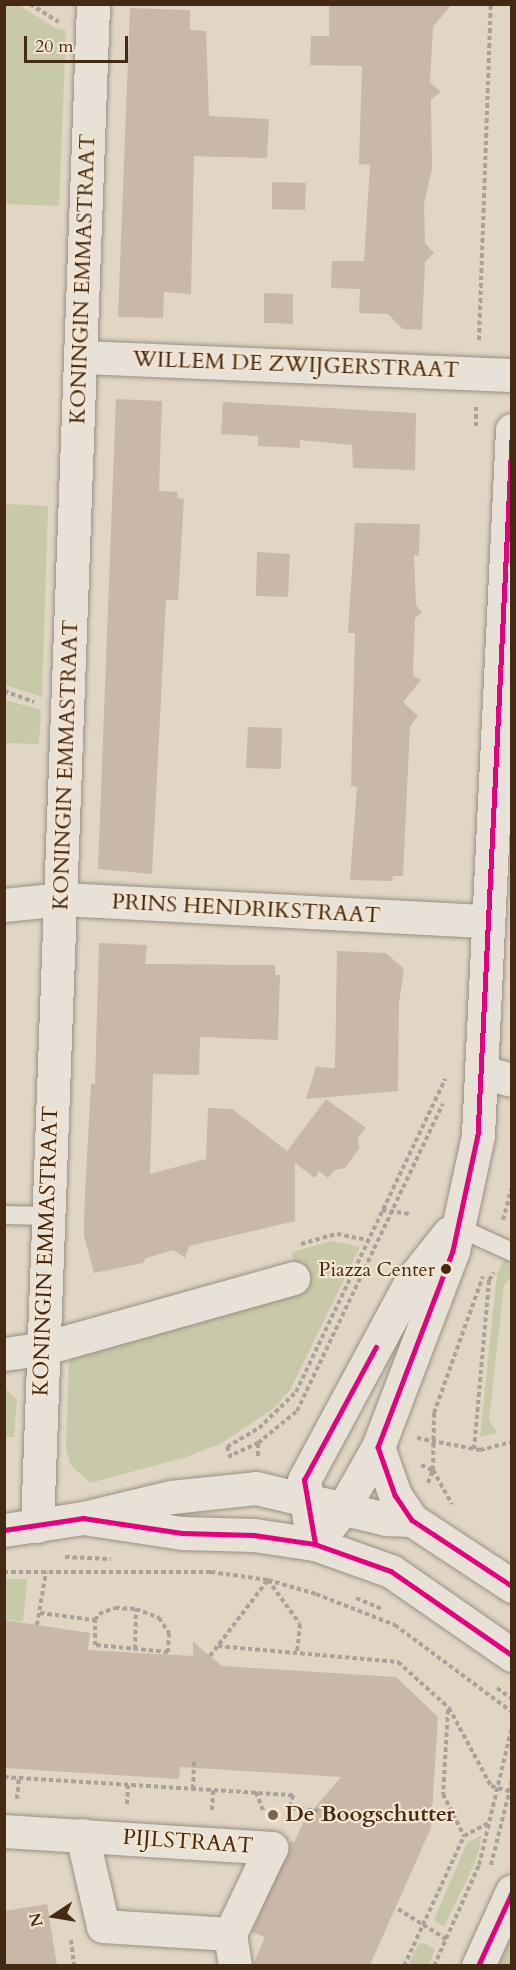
<!DOCTYPE html>
<html>
<head>
<meta charset="utf-8">
<style>
	body { margin:0 }
	#map { position:relative; width:516px; height:1970px; overflow:hidden; background:#e1d5c4; font-family:Cardo,serif }
	div>[style] { position:absolute }
	[style*='--x'] { left:calc(var(--x)*1px); top:calc(var(--y)*1px); width:calc(var(--w)*1px); rotate:calc(var(--a)*1deg) }
	.green>* { inset:0; background:#c8c9a8 }
	.building>* { inset:0; background:#c9b8a8 }
	.path>* { height:4px; margin-top:-2px; transform-origin:0; background:repeating-linear-gradient(90deg,#aaa29a 0 4.5px,transparent 0 7.5px) }
	.roads { filter:drop-shadow(0 0 2px #998f82) drop-shadow(0 0 2px #998f82) }
	.lane>* { height:18px; margin:-9px; padding:0 9px; transform-origin:9px; border-radius:9px; background:#e7e1d8 }
	.street>* { height:33px; margin:-16.5px; padding:0 16.5px; transform-origin:16.5px; border-radius:16.5px; background:#e7e1d8 }
	.secondary>* { height:33px; margin:-16.5px; padding:0 16.5px; transform-origin:16.5px; border-radius:16.5px; background:#e7e1d8 }
	.bus-1>* { height:4.5px; margin:-2.25px; padding:0 2.25px; transform-origin:2.25px; border-radius:2.25px; background:#e5007d }
	.dots>* { width:16px; height:16px; translate:-50% -50%; box-sizing:border-box; border:3px solid #f3e5d1; border-radius:50% }
	span { translate:-50% -50%; white-space:nowrap; text-align:center; line-height:1.15; -webkit-text-stroke:4.5px #f3e5d1; paint-order:stroke }
	.bus-label { font-size:20px; color:#442913 }
	.right { translate:-100% -50%; text-align:right }
	.street-label { font-size:22px; color:#442913 }
	.poi-label { font-size:22px; color:#442913; font-weight:700 }
	.left { translate:0 -50%; text-align:left }
	.frame { position:absolute; inset:0; border:6px solid #442913; pointer-events:none }
	.north { position:absolute; left:24px; top:1886px; width:60px; height:60px; -webkit-text-stroke:4px #f3e5d1; paint-order:stroke; rotate:258deg; font-size:16px; font-weight:700; line-height:24px; text-align:center; color:#442913 }
	.north::after { content:''; display:block; margin:auto; width:21px; height:27px; background:#442913; clip-path:polygon(50% 0,100% 100%,50% 72%,0 100%) }
	.scale { position:absolute; left:24px; top:36px; width:104px; height:27px; box-sizing:border-box; border:3px solid #442913; border-top:0; padding-left:8px; font-size:18px; line-height:21px; white-space:nowrap; color:#442913; -webkit-text-stroke:4px #f3e5d1; paint-order:stroke }
</style>
</head>
<body>
<div id="map">
	<div class="green">
		<div style="clip-path:polygon(5px 4px,19px 5px,55px 28px,66px 31px,59px 206px,5px 204px)"></div>
		<div style="clip-path:polygon(5px 504px,48px 506px,42px 697px,5px 685px)"></div>
		<div style="clip-path:polygon(5px 700px,41px 710px,39px 744px,5px 743px)"></div>
		<div style="clip-path:polygon(332px 1241px,360px 1247px,290px 1390px,273px 1409px,220px 1444px,186px 1457px,90px 1483px,70px 1464px,66px 1448px,69px 1361px,77px 1355px,299px 1290px,292px 1252px)"></div>
		<div style="clip-path:polygon(505px 1259px,511px 1262px,511px 1277px,504px 1285px,489px 1420px,497px 1433px,480px 1437px,497px 1274px)"></div>
		<div style="clip-path:polygon(5px 1389px,17px 1399px,14px 1437px,5px 1437px)"></div>
		<div style="clip-path:polygon(5px 1579px,27px 1579px,23px 1622px,5px 1619px)"></div>
		<div style="clip-path:polygon(482px 1835px,476px 1860px,444px 1927px,434px 1920px,467px 1843px)"></div>
		<div style="clip-path:polygon(511px 1929px,511px 1965px,496px 1965px)"></div>
		<div style="clip-path:polygon(423px 1943px,435px 1949px,429px 1965px,408px 1965px,418px 1944px)"></div>
	</div>
	<div class="building">
		<div style="clip-path:polygon(329px 4px,452px 4px,433px 27px,430px 82px,441px 92px,431px 99px,432px 169px,424px 204px,425px 243px,434px 253px,425px 262px,422px 330px,403px 329px,388px 314px,359px 313px,360px 289px,331px 288px,332px 261px,364px 261px,370px 165px,359px 164px,362px 66px,310px 65px,311px 36px,329px 36px)"></div>
		<div style="clip-path:polygon(130px 8px,190px 10px,190px 30px,206px 31px,209px 116px,269px 119px,267px 158px,194px 156px,191px 294px,164px 292px,163px 318px,118px 317px)"></div>
		<div style="clip-path:polygon(272px 182px,306px 183px,305px 210px,272px 209px)"></div>
		<div style="clip-path:polygon(264px 293px,293px 294px,293px 324px,264px 323px)"></div>
		<div style="clip-path:polygon(116px 399px,162px 401px,159px 491px,178px 492px,177px 498px,184px 499px,178px 600px,166px 600px,152px 874px,98px 869px)"></div>
		<div style="clip-path:polygon(223px 402px,416px 413px,415px 470px,353px 468px,352px 445px,300px 440px,300px 448px,258px 446px,258px 436px,221px 434px)"></div>
		<div style="clip-path:polygon(355px 523px,420px 524px,419px 556px,414px 555px,416px 605px,422px 613px,415px 618px,413px 676px,421px 680px,403px 702px,418px 716px,410px 726px,403px 876px,393px 876px,392px 881px,350px 880px,357px 787px,351px 786px,355px 633px,348px 633px)"></div>
		<div style="clip-path:polygon(257px 552px,290px 554px,288px 597px,256px 596px)"></div>
		<div style="clip-path:polygon(248px 727px,282px 728px,281px 769px,246px 768px)"></div>
		<div style="clip-path:polygon(99px 943px,147px 945px,145px 964px,275px 965px,275px 975px,280px 975px,278px 1040px,200px 1037px,199px 1075px,153px 1074px,150px 1174px,206px 1159px,208px 1108px,232px 1109px,287px 1151px,326px 1099px,366px 1128px,358px 1138px,359px 1149px,345px 1168px,335px 1170px,328px 1178px,319px 1171px,315px 1178px,295px 1163px,295px 1221px,189px 1246px,185px 1258px,174px 1250px,146px 1258px,143px 1263px,94px 1273px,84px 1236px,84px 1213px,91px 1083px,95px 1084px)"></div>
		<div style="clip-path:polygon(337px 951px,386px 953px,404px 969px,399px 1003px,398px 1091px,306px 1099px,316px 1067px,335px 1068px)"></div>
		<div style="clip-path:polygon(4px 1620px,90px 1633px,88px 1650px,193px 1656px,193px 1642px,222px 1666px,396px 1677px,438px 1717px,431px 1828px,370px 1965px,253px 1965px,265px 1937px,252px 1932px,291px 1841px,294px 1842px,305px 1819px,341px 1777px,180px 1767px,179px 1779px,4px 1768px)"></div>
		<div style="clip-path:polygon(47px 1904px,57px 1965px,4px 1965px,4px 1911px)"></div>
	</div>
	<div class="path">
		<div style="--x:30;--y:4;--w:34;--a:32"></div>
		<div style="--x:479;--y:340;--w:336;--a:-88"></div>
		<div style="--x:476;--y:426;--w:19;--a:-90"></div>
		<div style="--x:4;--y:691;--w:32;--a:20"></div>
		<div style="--x:382;--y:1210;--w:27;--a:8"></div>
		<div style="--x:503;--y:1220;--w:35;--a:-75"></div>
		<div style="--x:301;--y:1244;--w:37;--a:-16"></div>
		<div style="--x:337;--y:1234;--w:32;--a:11"></div>
		<div style="--x:417;--y:1438;--w:64;--a:10.8"></div>
		<div style="--x:480;--y:1450;--w:33;--a:-14"></div>
		<div style="--x:474;--y:1449;--w:170;--a:-84.9"></div>
		<div style="--x:489;--y:1280;--w:9;--a:-58"></div>
		<div style="--x:234;--y:1454;--w:26;--a:-25"></div>
		<div style="--x:258;--y:1456;--w:13;--a:-90"></div>
		<div style="--x:258;--y:1443;--w:50;--a:-39.4"></div>
		<div style="--x:297;--y:1411;--w:340;--a:-64.6"></div>
		<div style="--x:231;--y:1458;--w:12;--a:-110"></div>
		<div style="--x:227;--y:1447;--w:37;--a:-31"></div>
		<div style="--x:259;--y:1428;--w:52;--a:-44.2"></div>
		<div style="--x:296;--y:1392;--w:347;--a:-64.5"></div>
		<div style="--x:421;--y:1465;--w:13;--a:23"></div>
		<div style="--x:433;--y:1470;--w:39;--a:61"></div>
		<div style="--x:428;--y:1483;--w:14;--a:-69"></div>
		<div style="--x:433;--y:1470;--w:57;--a:-89"></div>
		<div style="--x:434;--y:1413;--w:145;--a:-70.3"></div>
		<div style="--x:65;--y:1557;--w:46;--a:2.5"></div>
		<div style="--x:4;--y:1572;--w:207;--a:0"></div>
		<div style="--x:211;--y:1572;--w:58;--a:8"></div>
		<div style="--x:268;--y:1580;--w:50;--a:16.3"></div>
		<div style="--x:316;--y:1594;--w:85;--a:21.4"></div>
		<div style="--x:395;--y:1625;--w:146;--a:36.6"></div>
		<div style="--x:356;--y:1598;--w:28;--a:23"></div>
		<div style="--x:115;--y:1608;--w:21;--a:3"></div>
		<div style="--x:136;--y:1609;--w:25;--a:21"></div>
		<div style="--x:159;--y:1618;--w:18;--a:56"></div>
		<div style="--x:169;--y:1633;--w:19;--a:93"></div>
		<div style="--x:168;--y:1652;--w:73;--a:-174.5"></div>
		<div style="--x:95;--y:1645;--w:25;--a:-90"></div>
		<div style="--x:95;--y:1620;--w:7;--a:-56"></div>
		<div style="--x:99;--y:1614;--w:17;--a:-21"></div>
		<div style="--x:40;--y:1613;--w:55;--a:7.3"></div>
		<div style="--x:37;--y:1625;--w:54;--a:-80.4"></div>
		<div style="--x:218;--y:1646;--w:181;--a:5.1"></div>
		<div style="--x:398;--y:1662;--w:69;--a:42"></div>
		<div style="--x:449;--y:1708;--w:89;--a:61.7"></div>
		<div style="--x:491;--y:1786;--w:22;--a:16"></div>
		<div style="--x:135;--y:1649;--w:40;--a:-88.6"></div>
		<div style="--x:210;--y:1656;--w:96;--a:-52.7"></div>
		<div style="--x:268;--y:1580;--w:54;--a:54"></div>
		<div style="--x:300;--y:1624;--w:29;--a:96"></div>
		<div style="--x:497;--y:1688;--w:19;--a:36"></div>
		<div style="--x:448;--y:1710;--w:84;--a:93.4"></div>
		<div style="--x:443;--y:1794;--w:47;--a:63.4"></div>
		<div style="--x:4;--y:1777;--w:290;--a:3.6"></div>
		<div style="--x:293;--y:1795;--w:25;--a:104"></div>
		<div style="--x:193;--y:1789;--w:29;--a:-88"></div>
		<div style="--x:256;--y:1792;--w:22;--a:69"></div>
		<div style="--x:17;--y:1799;--w:21;--a:-85"></div>
		<div style="--x:127;--y:1804;--w:19;--a:-87"></div>
		<div style="--x:292;--y:1808;--w:27;--a:6"></div>
		<div style="--x:212;--y:1810;--w:20;--a:-87"></div>
		<div style="--x:491;--y:1865;--w:87;--a:-76"></div>
		<div style="--x:398;--y:1909;--w:57;--a:32"></div>
		<div style="--x:71;--y:1940;--w:26;--a:83"></div>
		<div style="--x:404;--y:1966;--w:143;--a:-65.2"></div>
		<div style="--x:464;--y:1836;--w:27;--a:-28"></div>
		<div style="--x:434;--y:1966;--w:111;--a:-66"></div>
		<div style="--x:479;--y:1865;--w:143;--a:-76.6"></div>
	</div>
	<div class="roads">
		<div class="lane">
			<div style="--x:4;--y:1215;--w:43;--a:1.3"></div>
			<div style="--x:455;--y:1226;--w:63;--a:24.5"></div>
		</div>
		<div class="street">
			<div style="--x:81;--y:357;--w:431;--a:2.4"></div>
			<div style="--x:4;--y:905;--w:58;--a:-5.9"></div>
			<div style="--x:62;--y:899;--w:426;--a:3"></div>
			<div style="--x:482;--y:1072;--w:31;--a:15"></div>
			<div style="--x:4;--y:1354;--w:37;--a:-8"></div>
			<div style="--x:41;--y:1349;--w:262;--a:-15.7"></div>
			<div style="--x:37;--y:1526;--w:1523;--a:-87.89"></div>
			<div style="--x:4;--y:1831;--w:268;--a:3.6"></div>
			<div style="--x:271;--y:1848;--w:95;--a:115.5"></div>
			<div style="--x:230;--y:1934;--w:32;--a:81"></div>
			<div style="--x:82;--y:1835;--w:93;--a:77"></div>
			<div style="--x:103;--y:1926;--w:127;--a:3.6"></div>
		</div>
		<div class="secondary">
			<div style="--x:378;--y:1447;--w:51;--a:70.5"></div>
			<div style="--x:395;--y:1495;--w:30;--a:56"></div>
			<div style="--x:412;--y:1520;--w:120;--a:33.4"></div>
			<div style="--x:83;--y:1518;--w:100;--a:8.6"></div>
			<div style="--x:182;--y:1533;--w:72;--a:1.6"></div>
			<div style="--x:254;--y:1535;--w:62;--a:8.4"></div>
			<div style="--x:315;--y:1544;--w:81;--a:19.6"></div>
			<div style="--x:391;--y:1571;--w:147;--a:34.8"></div>
			<div style="--x:309;--y:1519;--w:39;--a:-97"></div>
			<div style="--x:304;--y:1480;--w:226;--a:-61.7"></div>
			<div style="--x:411;--y:1281;--w:61;--a:-51.6"></div>
			<div style="--x:4;--y:1530;--w:80;--a:-8.6"></div>
			<div style="--x:83;--y:1518;--w:90;--a:-13.4"></div>
			<div style="--x:171;--y:1497;--w:85;--a:-6"></div>
			<div style="--x:256;--y:1488;--w:134;--a:13.4"></div>
			<div style="--x:386;--y:1519;--w:26;--a:2"></div>
			<div style="--x:315;--y:1544;--w:47;--a:-51.9"></div>
			<div style="--x:344;--y:1507;--w:69;--a:-60.5"></div>
			<div style="--x:378;--y:1447;--w:210;--a:-69.1"></div>
			<div style="--x:453;--y:1251;--w:119;--a:-77.8"></div>
			<div style="--x:478;--y:1135;--w:706;--a:-87.24"></div>
			<div style="--x:478;--y:1966;--w:82;--a:-65.6"></div>
		</div>
	</div>
	<div class="bus-1">
		<div style="--x:512;--y:440;--w:696;--a:92.8"></div>
		<div style="--x:478;--y:1135;--w:119;--a:102.2"></div>
		<div style="--x:453;--y:1251;--w:210;--a:110.9"></div>
		<div style="--x:378;--y:1447;--w:51;--a:70.5"></div>
		<div style="--x:395;--y:1495;--w:30;--a:56"></div>
		<div style="--x:412;--y:1520;--w:120;--a:33.4"></div>
		<div style="--x:4;--y:1530;--w:80;--a:-8.6"></div>
		<div style="--x:83;--y:1518;--w:100;--a:8.6"></div>
		<div style="--x:182;--y:1533;--w:72;--a:1.6"></div>
		<div style="--x:254;--y:1535;--w:62;--a:8.4"></div>
		<div style="--x:315;--y:1544;--w:81;--a:19.6"></div>
		<div style="--x:391;--y:1571;--w:147;--a:34.8"></div>
		<div style="--x:315;--y:1544;--w:65;--a:-99.8"></div>
		<div style="--x:304;--y:1480;--w:151;--a:-61.6"></div>
		<div style="--x:478;--y:1966;--w:81;--a:-65.3"></div>
	</div>
	<div class="dots">
		<div style="left:446px;top:1269px;background:#442913"></div>
		<div style="left:273px;top:1815px;background:#7b6551"></div>
	</div>
	<div class="bus-label">
		<span class="right" style="left:435px;top:1269px">Piazza Center</span>
	</div>
	<div class="street-label">
		<span style="left:83px;top:279px;rotate:-88deg">KONINGIN EMMASTRAAT</span>
		<span style="left:296px;top:365px;rotate:2deg">WILLEM DE ZWIJGERSTRAAT</span>
		<span style="left:66px;top:765px;rotate:-88deg">KONINGIN EMMASTRAAT</span>
		<span style="left:246px;top:909px;rotate:3deg">PRINS HENDRIKSTRAAT</span>
		<span style="left:46px;top:1251px;rotate:-88deg">KONINGIN EMMASTRAAT</span>
		<span style="left:188px;top:1842px;rotate:4deg">PIJLSTRAAT</span>
	</div>
	<div class="poi-label">
		<span class="left" style="left:285px;top:1815px">De Boogschutter</span>
	</div>
	<div class="frame"></div>
	<div class="north">N</div>
	<div class="scale">20 m</div>
</div>
</body>
</html>
